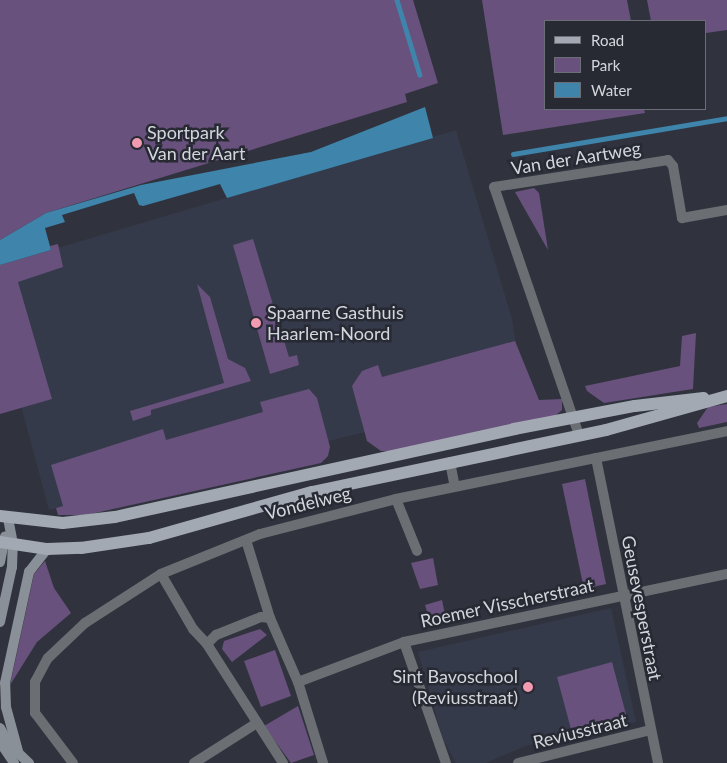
<!DOCTYPE html>
<html>
<head>
<meta charset="utf-8">
<style>
	body { margin:0 }
	#map { position:relative; width:727px; height:763px; overflow:hidden; background:#30333d; font-family:Lato,sans-serif }
	div>[style] { position:absolute }
	[style*='--x'] { left:calc(var(--x)*1px); top:calc(var(--y)*1px); width:calc(var(--w)*1px); rotate:calc(var(--a)*1deg) }
	.built>* { inset:0; background:#353a4a }
	.green>* { inset:0; background:#68517c }
	.water>* { inset:0; background:#3e84ab }
	.stream>* { height:4.5px; margin:-2.25px; padding:0 2.25px; transform-origin:2.25px; border-radius:2.25px; background:#3e84ab }
	.pedestrian>* { height:10px; margin:-5px; padding:0 5px; transform-origin:5px; border-radius:5px; background:#6b6f73 }
	.minor>* { height:10px; margin:-5px; padding:0 5px; transform-origin:5px; border-radius:5px; background:#6b6f73 }
	.secondary>* { height:10px; margin:-5px; padding:0 5px; transform-origin:5px; border-radius:5px; background:#8a9097 }
	.primary>* { height:12px; margin:-6px; padding:0 6px; transform-origin:6px; border-radius:6px; background:#a2a9b2 }
	.dots>* { width:14px; height:14px; translate:-50% -50%; box-sizing:border-box; border:2px solid #272933; border-radius:50% }
	span { translate:-50% -50%; white-space:nowrap; text-align:center; line-height:1.15; -webkit-text-stroke:5px #272933; paint-order:stroke }
	.poi-label { font-size:18px; color:#d4d6dd }
	.left { translate:0 -50%; text-align:left }
	.right { translate:-100% -50%; text-align:right }
	.street-label { font-size:18px; color:#d4d6dd }
	.legend { position:absolute; left:544px; top:20px; width:162px; height:90px; box-sizing:border-box; background:#272933; border:1px solid #6c6e77; margin:0; padding:6px 9px; list-style:none; font-size:15px; color:#d4d6dd }
	.legend li { display:flex; align-items:center; gap:10px; height:25px }
	.legend b { width:25px; border:1px solid #6c6e77 }
</style>
</head>
<body>
<div id="map">
	<div class="built">
		<div style="clip-path:polygon(456px 130px,512px 319px,523px 393px,49px 510px,0 328px,0 265px)"></div>
		<div style="clip-path:polygon(611px 608px,636px 722px,525px 746px,486px 763px,456px 763px,443px 739px,418px 652px)"></div>
	</div>
	<div class="green">
		<div style="clip-path:polygon(0 0,413px 0,438px 83px,405px 94px,407px 102px,46px 213px,0 240px)"></div>
		<div style="clip-path:polygon(482px 0,627px 0,631px 21px,546px 21px,546px 109px,644px 109px,645px 113px,503px 135px)"></div>
		<div style="clip-path:polygon(647px 0,727px 0,727px 30px,706px 33px,706px 21px,651px 21px)"></div>
		<div style="clip-path:polygon(534px 188px,539px 193px,548px 250px,515px 192px)"></div>
		<div style="clip-path:polygon(253px 239px,289px 357px,297px 355px,299px 365px,270px 374px,233px 245px)"></div>
		<div style="clip-path:polygon(58px 244px,63px 267px,18px 282px,52px 399px,0 414px,0 265px,51px 250px,50px 246px)"></div>
		<div style="clip-path:polygon(197px 284px,210px 297px,228px 359px,245px 368px,251px 381px,151px 410px,151px 415px,133px 421px,130px 411px,224px 383px)"></div>
		<div style="clip-path:polygon(696px 333px,693px 389px,604px 403px,587px 391px,585px 386px,680px 366px,682px 336px)"></div>
		<div style="clip-path:polygon(515px 341px,539px 400px,562px 399px,562px 410px,555px 416px,391px 451px,381px 451px,367px 441px,352px 386px,362px 371px,378px 365px,382px 377px)"></div>
		<div style="clip-path:polygon(309px 389px,317px 398px,330px 447px,328px 456px,321px 463px,86px 515px,58px 515px,56px 508px,63px 506px,51px 465px,163px 429px,166px 440px,263px 412px,260px 402px)"></div>
		<div style="clip-path:polygon(727px 404px,727px 422px,699px 428px,697px 423px,708px 407px)"></div>
		<div style="clip-path:polygon(585px 479px,606px 584px,584px 589px,562px 484px)"></div>
		<div style="clip-path:polygon(433px 558px,438px 585px,420px 589px,411px 563px)"></div>
		<div style="clip-path:polygon(45px 561px,54px 588px,71px 613px,37px 642px,10px 685px,34px 574px)"></div>
		<div style="clip-path:polygon(442px 600px,446px 619px,430px 621px,425px 605px)"></div>
		<div style="clip-path:polygon(260px 629px,267px 635px,232px 662px,222px 649px,224px 641px)"></div>
		<div style="clip-path:polygon(275px 650px,291px 696px,261px 707px,244px 661px)"></div>
		<div style="clip-path:polygon(612px 662px,627px 718px,572px 733px,557px 677px)"></div>
		<div style="clip-path:polygon(298px 706px,314px 755px,291px 763px,264px 726px)"></div>
	</div>
	<div class="water">
		<div style="clip-path:polygon(425px 107px,433px 138px,227px 198px,220px 184px,143px 206px,139px 205px,134px 193px,62px 215px,65px 222px,45px 228px,51px 250px,0 265px,0 240px,46px 213px,141px 185px,311px 152px)"></div>
	</div>
	<div class="stream">
		<div style="--x:397;--y:0;--w:78;--a:73"></div>
		<div style="--x:513;--y:154;--w:217;--a:-9.5"></div>
	</div>
	<div class="pedestrian">
		<div style="--x:246;--y:540;--w:82;--a:72.9"></div>
		<div style="--x:161;--y:574;--w:64;--a:59.8"></div>
		<div style="--x:193;--y:629;--w:21;--a:47"></div>
		<div style="--x:194;--y:763;--w:75;--a:-32.4"></div>
	</div>
	<div class="minor">
		<div style="--x:579;--y:435;--w:262;--a:-108.9"></div>
		<div style="--x:494;--y:187;--w:176;--a:-8.8"></div>
		<div style="--x:668;--y:160;--w:8;--a:50"></div>
		<div style="--x:673;--y:166;--w:53;--a:80.2"></div>
		<div style="--x:682;--y:218;--w:46;--a:-10.1"></div>
		<div style="--x:596;--y:458;--w:311;--a:78.5"></div>
		<div style="--x:450;--y:462;--w:25;--a:79"></div>
		<div style="--x:396;--y:499;--w:56;--a:68"></div>
		<div style="--x:404;--y:642;--w:128;--a:70.9"></div>
		<div style="--x:298;--y:682;--w:113;--a:-20.7"></div>
		<div style="--x:404;--y:642;--w:330;--a:-11.9"></div>
		<div style="--x:73;--y:763;--w:63;--a:-127.2"></div>
		<div style="--x:35;--y:713;--w:31;--a:-90"></div>
		<div style="--x:35;--y:682;--w:27;--a:-62"></div>
		<div style="--x:48;--y:658;--w:51;--a:-43.4"></div>
		<div style="--x:85;--y:623;--w:90;--a:-32.8"></div>
		<div style="--x:161;--y:574;--w:107;--a:-22"></div>
		<div style="--x:260;--y:534;--w:140;--a:-14.4"></div>
		<div style="--x:396;--y:499;--w:338;--a:-11.6"></div>
		<div style="--x:283;--y:763;--w:141;--a:-122.6"></div>
		<div style="--x:207;--y:644;--w:13;--a:-45"></div>
		<div style="--x:216;--y:635;--w:48;--a:-21.8"></div>
		<div style="--x:261;--y:617;--w:9;--a:6"></div>
		<div style="--x:270;--y:618;--w:70;--a:66.4"></div>
		<div style="--x:298;--y:682;--w:85;--a:72.8"></div>
		<div style="--x:518;--y:763;--w:136;--a:-14"></div>
	</div>
	<div class="secondary">
		<div style="--x:0;--y:562;--w:26;--a:-79"></div>
		<div style="--x:0;--y:622;--w:56;--a:-77.7"></div>
		<div style="--x:12;--y:567;--w:23;--a:-88"></div>
		<div style="--x:13;--y:544;--w:26;--a:-101"></div>
		<div style="--x:0;--y:728;--w:18;--a:61"></div>
		<div style="--x:9;--y:744;--w:28;--a:44"></div>
		<div style="--x:0;--y:742;--w:25;--a:56"></div>
		<div style="--x:18;--y:751;--w:46;--a:-105.3"></div>
		<div style="--x:6;--y:707;--w:24;--a:-92"></div>
		<div style="--x:5;--y:683;--w:114;--a:-77.8"></div>
		<div style="--x:29;--y:572;--w:29;--a:-52"></div>
	</div>
	<div class="primary">
		<div style="--x:0;--y:516;--w:63;--a:6.3"></div>
		<div style="--x:63;--y:523;--w:52;--a:-6.6"></div>
		<div style="--x:115;--y:517;--w:409;--a:-12.4"></div>
		<div style="--x:514;--y:429;--w:123;--a:-10.8"></div>
		<div style="--x:635;--y:406;--w:69;--a:-6.6"></div>
		<div style="--x:0;--y:542;--w:48;--a:8.5"></div>
		<div style="--x:47;--y:549;--w:34;--a:-2"></div>
		<div style="--x:81;--y:548;--w:69;--a:-8.4"></div>
		<div style="--x:149;--y:538;--w:169;--a:-15.8"></div>
		<div style="--x:312;--y:492;--w:300;--a:-11.9"></div>
		<div style="--x:606;--y:430;--w:126;--a:-15.7"></div>
	</div>
	<div class="dots">
		<div style="left:137px;top:143px;background:#f19ab1"></div>
		<div style="left:256px;top:323px;background:#f19ab1"></div>
		<div style="left:528px;top:687px;background:#f19ab1"></div>
	</div>
	<div class="poi-label">
		<span class="left" style="left:147px;top:143px">Sportpark<br>Van der Aart</span>
		<span class="left" style="left:267px;top:323px">Spaarne Gasthuis<br>Haarlem-Noord</span>
		<span class="right" style="left:518px;top:687px">Sint Bavoschool<br>(Reviusstraat)</span>
	</div>
	<div class="street-label">
		<span style="left:576px;top:158px;rotate:-9deg">Van der Aartweg</span>
		<span style="left:308px;top:503px;rotate:-14deg">Vondelweg</span>
		<span style="left:507px;top:603px;rotate:-12deg">Roemer Visscherstraat</span>
		<span style="left:642px;top:608px;rotate:79deg">Geusevesperstraat</span>
		<span style="left:580px;top:731px;rotate:-14deg">Reviusstraat</span>
	</div>
	<ul class="legend">
	<li><b style="height:6px;background:#a2a9b2"></b>Road</li>
	<li><b style="height:14px;background:#68517c"></b>Park</li>
	<li><b style="height:14px;background:#3e84ab"></b>Water</li>
	</ul>
</div>
</body>
</html>
